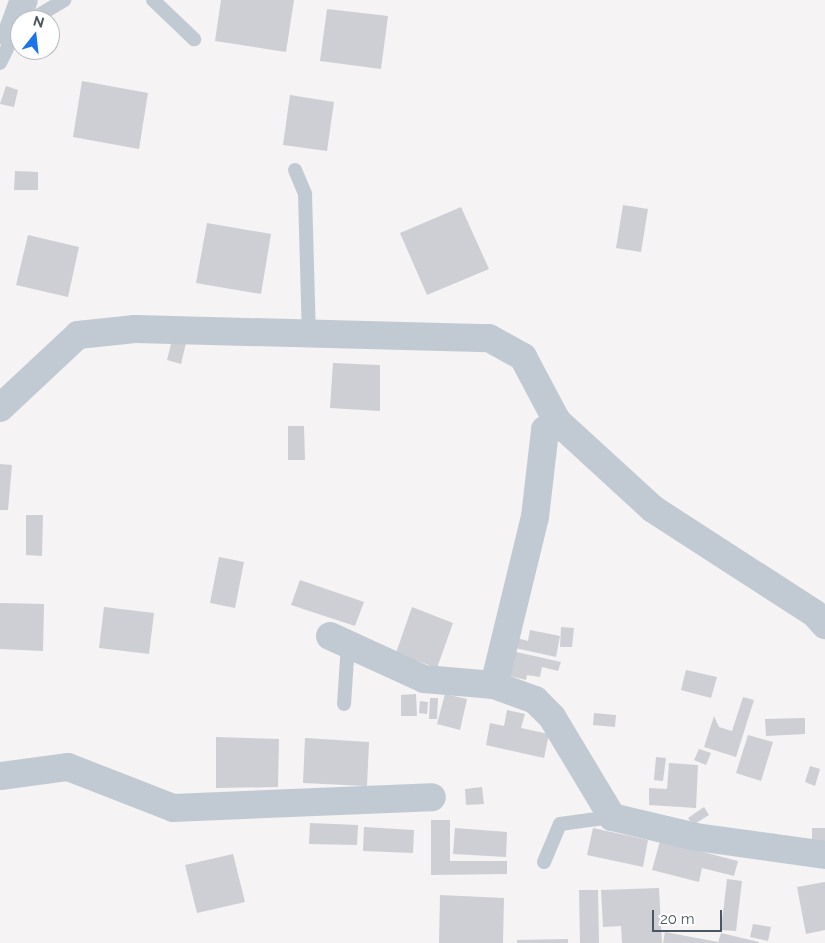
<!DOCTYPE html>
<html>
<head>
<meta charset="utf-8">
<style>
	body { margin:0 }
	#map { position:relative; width:825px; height:943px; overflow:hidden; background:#f5f3f3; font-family:Raleway,sans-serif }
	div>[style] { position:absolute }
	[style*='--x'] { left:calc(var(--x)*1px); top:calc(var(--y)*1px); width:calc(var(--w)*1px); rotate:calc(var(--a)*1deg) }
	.building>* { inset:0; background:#cdcfd5 }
	.service>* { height:14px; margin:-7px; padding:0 7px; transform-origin:7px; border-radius:7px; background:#c1cad2 }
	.minor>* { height:28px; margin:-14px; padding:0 14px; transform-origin:14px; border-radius:14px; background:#c1cad2 }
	span { translate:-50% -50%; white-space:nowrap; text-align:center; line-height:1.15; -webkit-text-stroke:4px #fff; paint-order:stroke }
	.north { position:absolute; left:10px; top:10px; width:50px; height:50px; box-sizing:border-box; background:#fff; border:1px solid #b7bbc0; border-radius:50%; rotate:16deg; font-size:14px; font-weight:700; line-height:20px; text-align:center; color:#4a5661 }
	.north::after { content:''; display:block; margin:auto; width:18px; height:22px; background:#1a73e8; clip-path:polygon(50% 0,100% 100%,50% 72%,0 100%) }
	.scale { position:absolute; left:652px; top:910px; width:70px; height:22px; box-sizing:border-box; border:2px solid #4a5661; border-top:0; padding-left:6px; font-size:15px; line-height:18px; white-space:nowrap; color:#4a5661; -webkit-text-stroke:4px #fff; paint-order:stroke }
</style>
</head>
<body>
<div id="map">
	<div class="building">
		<div style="clip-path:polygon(221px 0,294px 0,286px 52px,215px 41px)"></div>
		<div style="clip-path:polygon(327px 9px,388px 16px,381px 69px,320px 61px)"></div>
		<div style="clip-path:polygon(82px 81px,148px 93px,139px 149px,73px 137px)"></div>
		<div style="clip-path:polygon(6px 86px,18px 90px,14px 107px,0 104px)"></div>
		<div style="clip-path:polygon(290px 95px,334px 102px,327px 151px,283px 145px)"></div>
		<div style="clip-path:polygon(15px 171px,38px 172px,38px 190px,14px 190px)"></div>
		<div style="clip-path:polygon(623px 205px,648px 209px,641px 252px,616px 248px)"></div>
		<div style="clip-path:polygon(461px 207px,489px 269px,427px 295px,400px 233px)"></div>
		<div style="clip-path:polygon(207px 223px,271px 234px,261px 294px,196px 283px)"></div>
		<div style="clip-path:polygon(28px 235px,79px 247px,68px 297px,16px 285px)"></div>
		<div style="clip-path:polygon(172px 340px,186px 343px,181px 364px,167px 360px)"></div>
		<div style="clip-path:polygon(333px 363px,380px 365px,380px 411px,330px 408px)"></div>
		<div style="clip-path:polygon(288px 426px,304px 426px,305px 460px,288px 460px)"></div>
		<div style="clip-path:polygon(0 464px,12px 465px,8px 510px,0 510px)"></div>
		<div style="clip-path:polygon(26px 515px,43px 515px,42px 556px,26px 555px)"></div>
		<div style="clip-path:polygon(219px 557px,244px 562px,235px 608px,210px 603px)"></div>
		<div style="clip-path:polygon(300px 580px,364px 602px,355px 626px,291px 605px)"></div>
		<div style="clip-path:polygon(0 603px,44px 604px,43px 651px,0 649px)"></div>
		<div style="clip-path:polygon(104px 607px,154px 613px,149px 654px,99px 648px)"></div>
		<div style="clip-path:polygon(412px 607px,453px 623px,437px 668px,396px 653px)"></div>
		<div style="clip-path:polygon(561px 627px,574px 628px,572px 647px,560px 647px)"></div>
		<div style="clip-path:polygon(530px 630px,560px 636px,556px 657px,515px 648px,517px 638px,528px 641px)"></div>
		<div style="clip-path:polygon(512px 651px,561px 662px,558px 671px,542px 667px,540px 677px,527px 675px,526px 680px,506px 675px)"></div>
		<div style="clip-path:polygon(686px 670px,717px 677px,711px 698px,681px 690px)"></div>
		<div style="clip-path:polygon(416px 694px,417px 716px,401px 716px,401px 695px)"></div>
		<div style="clip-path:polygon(445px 694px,467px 699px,460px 730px,437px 724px)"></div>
		<div style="clip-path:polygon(743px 697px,754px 700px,736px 757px,704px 747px,714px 716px,719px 727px,732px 731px)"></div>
		<div style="clip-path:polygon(430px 698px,438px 698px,437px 719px,429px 719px)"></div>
		<div style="clip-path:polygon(420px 701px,428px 702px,427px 714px,419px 713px)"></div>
		<div style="clip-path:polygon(507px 710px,525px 714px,521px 728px,549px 734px,544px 758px,486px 745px,490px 723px,504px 726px)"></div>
		<div style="clip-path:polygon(594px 713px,616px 715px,615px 727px,593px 725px)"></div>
		<div style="clip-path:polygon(805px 718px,805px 734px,766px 736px,765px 719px)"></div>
		<div style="clip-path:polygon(748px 735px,773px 742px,761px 781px,736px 773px)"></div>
		<div style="clip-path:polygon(216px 737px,279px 739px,278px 787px,216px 788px)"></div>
		<div style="clip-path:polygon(305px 738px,369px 742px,367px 786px,303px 783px)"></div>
		<div style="clip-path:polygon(699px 749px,711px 753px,706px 765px,694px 760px)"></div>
		<div style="clip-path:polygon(656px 757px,666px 758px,663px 781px,654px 780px)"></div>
		<div style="clip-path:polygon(669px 763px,698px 765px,696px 808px,649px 805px,649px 788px,667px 789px)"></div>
		<div style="clip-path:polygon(810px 766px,820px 769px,815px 786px,805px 782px)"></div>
		<div style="clip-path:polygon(482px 787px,484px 804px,466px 805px,465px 789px)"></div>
		<div style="clip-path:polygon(704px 807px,709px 815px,693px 825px,688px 818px)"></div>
		<div style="clip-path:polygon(431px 820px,450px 820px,450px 861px,507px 861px,507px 874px,431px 875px)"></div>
		<div style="clip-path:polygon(310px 823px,358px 825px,357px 845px,309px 844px)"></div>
		<div style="clip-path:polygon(364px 827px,414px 830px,413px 853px,363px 851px)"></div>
		<div style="clip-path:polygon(455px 828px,507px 832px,506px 857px,453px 854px)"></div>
		<div style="clip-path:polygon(593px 828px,648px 840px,643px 867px,587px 855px)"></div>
		<div style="clip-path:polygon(812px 828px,825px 828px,825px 842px,812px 841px)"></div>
		<div style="clip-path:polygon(660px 841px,738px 861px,734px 876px,702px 868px,699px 882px,652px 870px)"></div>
		<div style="clip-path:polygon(233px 854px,245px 902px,197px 913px,185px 865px)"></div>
		<div style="clip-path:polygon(727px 879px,742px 881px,736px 931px,721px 930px)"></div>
		<div style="clip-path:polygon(825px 882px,825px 930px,806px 934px,797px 887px)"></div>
		<div style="clip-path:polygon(659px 888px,662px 943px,622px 943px,621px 926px,603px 927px,601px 890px)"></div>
		<div style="clip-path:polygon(579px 890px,598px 890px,599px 943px,580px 943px)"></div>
		<div style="clip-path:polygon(440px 895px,504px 898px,503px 943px,439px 943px)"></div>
		<div style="clip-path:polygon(753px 924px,771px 927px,768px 941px,750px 937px)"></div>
		<div style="clip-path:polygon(665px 932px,718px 942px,718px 943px,663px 943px)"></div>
		<div style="clip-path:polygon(721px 933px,759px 942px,759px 943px,718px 943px)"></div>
		<div style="clip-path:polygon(568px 939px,568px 943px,517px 943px,517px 940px)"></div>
	</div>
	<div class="service">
		<div style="--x:153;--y:0;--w:57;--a:43.6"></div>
		<div style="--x:31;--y:20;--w:39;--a:-31"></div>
		<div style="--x:0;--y:63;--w:34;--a:-64"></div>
		<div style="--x:295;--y:170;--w:26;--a:67"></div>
		<div style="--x:305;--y:194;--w:139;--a:88.4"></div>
		<div style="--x:344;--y:704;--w:60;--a:-86.2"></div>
		<div style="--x:544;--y:862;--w:41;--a:-67.2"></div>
		<div style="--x:560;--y:824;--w:52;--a:-7.7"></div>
	</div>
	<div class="minor">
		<div style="--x:11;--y:35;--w:37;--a:-70"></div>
		<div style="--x:0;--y:408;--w:107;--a:-43.1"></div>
		<div style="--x:78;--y:335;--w:57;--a:-6"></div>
		<div style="--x:135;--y:329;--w:354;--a:1.5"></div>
		<div style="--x:489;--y:338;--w:39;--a:29"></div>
		<div style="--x:523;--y:357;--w:72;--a:62"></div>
		<div style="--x:557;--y:421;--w:130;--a:42.5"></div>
		<div style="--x:653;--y:509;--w:193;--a:32.9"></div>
		<div style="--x:815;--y:614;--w:15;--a:48"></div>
		<div style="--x:330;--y:636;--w:103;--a:24.6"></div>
		<div style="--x:424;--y:679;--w:70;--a:4.9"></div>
		<div style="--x:494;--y:685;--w:44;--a:20.1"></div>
		<div style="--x:535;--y:700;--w:24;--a:45"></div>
		<div style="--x:552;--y:717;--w:117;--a:59"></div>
		<div style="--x:612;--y:817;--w:86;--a:13.4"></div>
		<div style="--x:696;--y:837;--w:130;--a:7.9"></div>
		<div style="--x:494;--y:685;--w:173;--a:-76.3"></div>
		<div style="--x:535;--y:517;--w:88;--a:-83.4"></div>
		<div style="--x:545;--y:430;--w:15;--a:-37"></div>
		<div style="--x:0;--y:776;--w:69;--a:-7.5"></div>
		<div style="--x:68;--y:767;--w:113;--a:21.3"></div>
		<div style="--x:173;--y:808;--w:259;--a:-2.4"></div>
	</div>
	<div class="north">N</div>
	<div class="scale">20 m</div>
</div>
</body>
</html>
